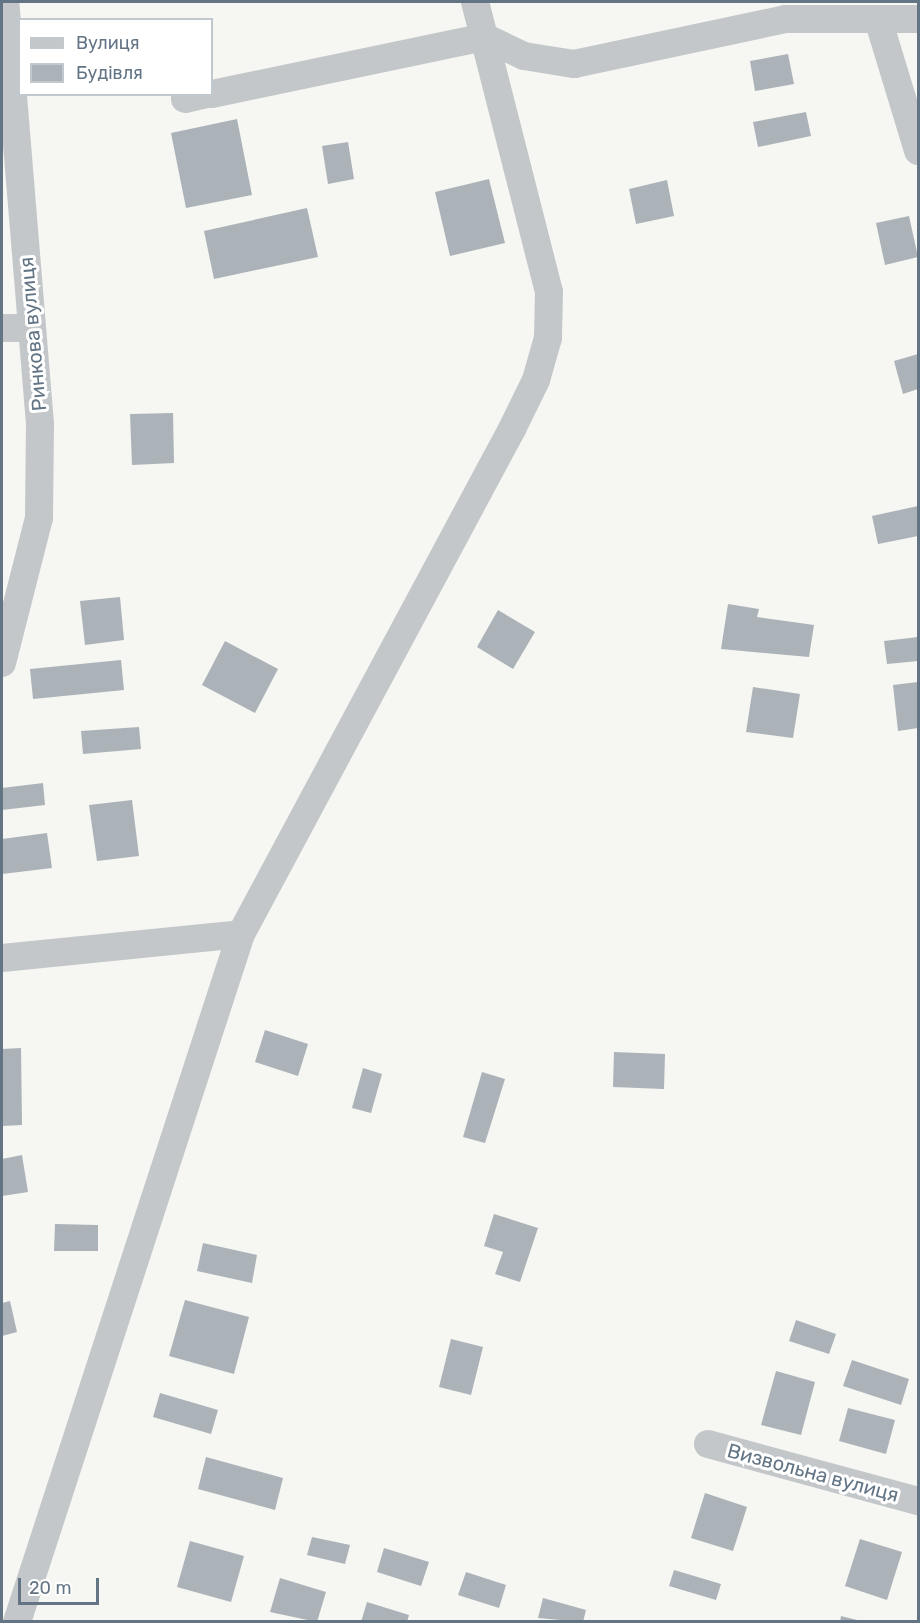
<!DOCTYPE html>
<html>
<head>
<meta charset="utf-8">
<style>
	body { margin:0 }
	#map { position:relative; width:920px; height:1623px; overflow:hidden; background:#f6f6f2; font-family:Rubik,sans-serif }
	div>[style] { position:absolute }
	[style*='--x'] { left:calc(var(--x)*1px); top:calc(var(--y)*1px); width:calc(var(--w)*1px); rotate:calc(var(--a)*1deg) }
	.building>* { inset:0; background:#abb3b9 }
	.minor>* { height:28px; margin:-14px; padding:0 14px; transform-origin:14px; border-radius:14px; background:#c3c7ca }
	span { translate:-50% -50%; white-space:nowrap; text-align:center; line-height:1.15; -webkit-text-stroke:6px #fff; paint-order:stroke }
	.street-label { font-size:20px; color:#637585 }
	.frame { position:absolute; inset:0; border:3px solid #637585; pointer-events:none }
	.legend { position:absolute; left:18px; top:18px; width:195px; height:78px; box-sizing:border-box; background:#fff; border:2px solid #c1c8ce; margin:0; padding:8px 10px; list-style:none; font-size:18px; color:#637585 }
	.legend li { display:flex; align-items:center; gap:12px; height:30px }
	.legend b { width:30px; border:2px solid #c1c8ce }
	.scale { position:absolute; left:18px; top:1578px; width:81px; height:27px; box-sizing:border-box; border:3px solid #637585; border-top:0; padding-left:8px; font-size:18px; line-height:21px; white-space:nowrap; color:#637585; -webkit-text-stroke:4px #fff; paint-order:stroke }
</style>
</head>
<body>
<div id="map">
	<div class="building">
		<div style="clip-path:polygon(788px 54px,794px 84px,755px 91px,750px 61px)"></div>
		<div style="clip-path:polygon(806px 112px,811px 136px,758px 147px,753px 122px)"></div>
		<div style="clip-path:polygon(237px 119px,252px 195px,186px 208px,171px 133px)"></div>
		<div style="clip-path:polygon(348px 142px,354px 179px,328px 184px,322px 146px)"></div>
		<div style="clip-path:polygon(489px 179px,505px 243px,450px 256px,435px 192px)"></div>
		<div style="clip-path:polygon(667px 180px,674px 216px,636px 224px,629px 189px)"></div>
		<div style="clip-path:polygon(307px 208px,318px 257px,214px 279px,204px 231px)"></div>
		<div style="clip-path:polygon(909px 216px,918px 257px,885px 265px,876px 223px)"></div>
		<div style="clip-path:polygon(918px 354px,918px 389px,903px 394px,894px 361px)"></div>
		<div style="clip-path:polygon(173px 413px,174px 463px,132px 465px,130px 414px)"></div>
		<div style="clip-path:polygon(918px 506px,918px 536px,878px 544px,872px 516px)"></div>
		<div style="clip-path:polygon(120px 597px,124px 640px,85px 645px,80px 601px)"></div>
		<div style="clip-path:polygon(728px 604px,759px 609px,757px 617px,814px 625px,809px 657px,721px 649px)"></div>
		<div style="clip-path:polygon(498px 610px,535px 632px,513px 669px,477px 647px)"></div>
		<div style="clip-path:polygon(918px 637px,918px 661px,887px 664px,884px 641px)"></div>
		<div style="clip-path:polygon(225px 641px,278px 669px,255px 713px,202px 685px)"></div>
		<div style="clip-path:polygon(121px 660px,124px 690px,33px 699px,30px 669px)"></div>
		<div style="clip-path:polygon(918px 682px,918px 728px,898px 731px,893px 685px)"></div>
		<div style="clip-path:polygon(753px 687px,800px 694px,793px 738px,746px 732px)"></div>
		<div style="clip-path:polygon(139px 727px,141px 749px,83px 754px,81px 731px)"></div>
		<div style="clip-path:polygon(43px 783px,45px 805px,2px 810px,2px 788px)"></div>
		<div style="clip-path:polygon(132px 800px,139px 856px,97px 861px,89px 805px)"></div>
		<div style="clip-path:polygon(47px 833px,52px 868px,2px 874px,2px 839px)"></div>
		<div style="clip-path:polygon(265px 1030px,308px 1044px,298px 1076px,255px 1062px)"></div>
		<div style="clip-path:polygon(21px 1048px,22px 1125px,2px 1126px,2px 1049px)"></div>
		<div style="clip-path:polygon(614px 1052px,665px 1054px,664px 1089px,613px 1087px)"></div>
		<div style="clip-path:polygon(363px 1068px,382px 1074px,371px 1113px,352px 1108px)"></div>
		<div style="clip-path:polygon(482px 1072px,505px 1079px,485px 1143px,463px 1137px)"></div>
		<div style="clip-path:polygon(22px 1155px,28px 1192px,2px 1196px,2px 1159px)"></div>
		<div style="clip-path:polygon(494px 1214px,538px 1228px,520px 1282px,495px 1274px,503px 1252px,484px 1246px)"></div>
		<div style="clip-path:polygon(55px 1224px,98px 1225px,98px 1251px,54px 1251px)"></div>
		<div style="clip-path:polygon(203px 1243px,257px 1255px,252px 1283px,197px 1271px)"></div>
		<div style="clip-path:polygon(185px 1300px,249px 1317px,234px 1374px,169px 1356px)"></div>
		<div style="clip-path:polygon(10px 1301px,17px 1332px,2px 1336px,2px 1303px)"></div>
		<div style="clip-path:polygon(796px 1320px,836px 1334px,829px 1354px,789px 1341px)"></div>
		<div style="clip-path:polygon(451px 1339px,483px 1347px,471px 1395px,439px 1387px)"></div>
		<div style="clip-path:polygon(852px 1360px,909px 1379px,901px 1405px,843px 1386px)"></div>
		<div style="clip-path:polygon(776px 1371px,815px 1382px,801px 1435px,761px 1425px)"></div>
		<div style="clip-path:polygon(160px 1393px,218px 1410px,211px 1434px,153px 1417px)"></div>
		<div style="clip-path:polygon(848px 1408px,895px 1420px,886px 1454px,839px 1441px)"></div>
		<div style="clip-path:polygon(206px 1457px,283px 1478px,275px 1510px,198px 1489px)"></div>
		<div style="clip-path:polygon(705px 1493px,747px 1507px,733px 1551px,691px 1538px)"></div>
		<div style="clip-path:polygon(312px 1537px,350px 1545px,345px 1564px,307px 1555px)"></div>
		<div style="clip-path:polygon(860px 1539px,902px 1552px,887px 1600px,845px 1586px)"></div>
		<div style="clip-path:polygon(190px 1541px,244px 1556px,231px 1602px,177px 1587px)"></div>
		<div style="clip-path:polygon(384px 1548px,429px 1562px,421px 1586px,377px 1572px)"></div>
		<div style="clip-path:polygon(674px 1570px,721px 1584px,716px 1600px,669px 1586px)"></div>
		<div style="clip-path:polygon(466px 1572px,506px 1585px,499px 1608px,458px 1595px)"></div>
		<div style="clip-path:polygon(280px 1578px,326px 1592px,317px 1622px,270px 1612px)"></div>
		<div style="clip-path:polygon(543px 1598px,586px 1610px,583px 1622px,538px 1618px)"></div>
		<div style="clip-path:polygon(367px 1602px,409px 1615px,407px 1622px,361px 1622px)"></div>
		<div style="clip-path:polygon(841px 1616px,861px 1621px,861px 1622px,840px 1622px)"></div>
	</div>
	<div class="minor">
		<div style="--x:878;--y:19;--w:138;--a:73.1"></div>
		<div style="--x:212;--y:94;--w:278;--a:-11.8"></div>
		<div style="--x:484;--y:37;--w:44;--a:25.4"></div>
		<div style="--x:524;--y:56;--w:51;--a:9.1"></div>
		<div style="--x:574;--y:64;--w:216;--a:-12"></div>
		<div style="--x:785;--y:19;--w:133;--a:0"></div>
		<div style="--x:185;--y:99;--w:23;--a:-13"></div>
		<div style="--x:2;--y:328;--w:30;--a:0"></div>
		<div style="--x:2;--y:663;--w:150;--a:-75.7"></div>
		<div style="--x:39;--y:518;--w:94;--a:-89.4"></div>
		<div style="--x:40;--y:424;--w:423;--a:-94.7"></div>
		<div style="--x:2;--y:958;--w:240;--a:-5.7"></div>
		<div style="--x:708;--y:1444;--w:218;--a:15.2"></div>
		<div style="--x:17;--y:1622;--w:724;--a:-71.97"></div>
		<div style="--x:241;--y:934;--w:573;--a:-61.78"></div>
		<div style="--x:512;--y:429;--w:55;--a:-63.9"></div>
		<div style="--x:536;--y:380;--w:44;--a:-74.1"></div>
		<div style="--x:548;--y:338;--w:46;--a:-88.8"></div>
		<div style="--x:549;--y:292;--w:299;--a:-104.3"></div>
	</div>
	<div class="street-label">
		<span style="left:33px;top:334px;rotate:-95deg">Ринкова вулиця</span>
		<span style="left:813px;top:1473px;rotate:15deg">Визвольна вулиця</span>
	</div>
	<div class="frame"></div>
	<ul class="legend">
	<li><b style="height:8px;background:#c3c7ca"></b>Вулиця</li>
	<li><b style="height:16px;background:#abb3b9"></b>Будівля</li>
	</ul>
	<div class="scale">20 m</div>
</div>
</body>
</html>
